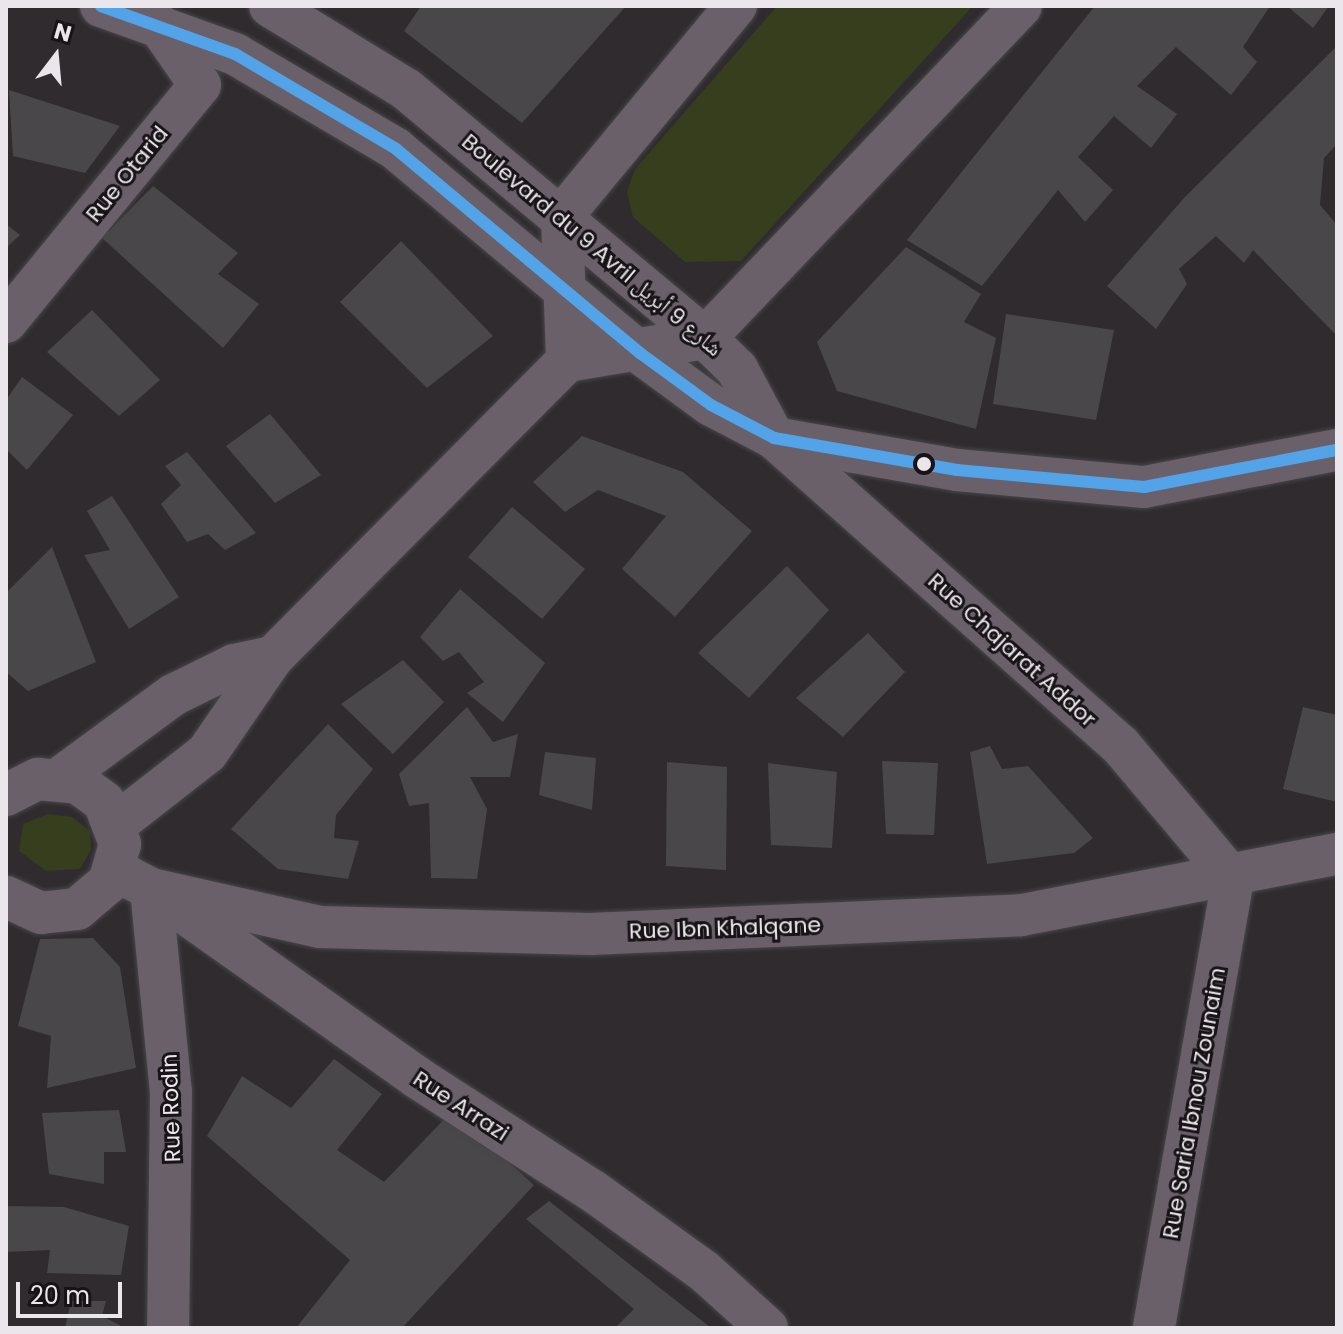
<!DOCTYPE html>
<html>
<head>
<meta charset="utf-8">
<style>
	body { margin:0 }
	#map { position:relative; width:1343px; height:1334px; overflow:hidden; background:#2f2b2f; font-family:Poppins,"Noto Naskh Arabic",sans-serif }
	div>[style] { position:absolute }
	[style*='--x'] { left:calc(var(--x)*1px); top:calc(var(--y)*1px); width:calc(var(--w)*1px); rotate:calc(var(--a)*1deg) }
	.green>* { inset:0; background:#373e1e }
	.building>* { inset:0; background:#4a474a }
	.roads { filter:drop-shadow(0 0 2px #484648) drop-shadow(0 0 2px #484648) }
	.minor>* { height:42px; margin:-21px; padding:0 21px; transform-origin:21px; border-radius:21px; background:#6a606a }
	.bus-1>* { height:12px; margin:-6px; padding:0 6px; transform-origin:6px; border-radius:6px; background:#53a3e8 }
	.dots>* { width:22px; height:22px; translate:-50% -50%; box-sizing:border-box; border:4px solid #171317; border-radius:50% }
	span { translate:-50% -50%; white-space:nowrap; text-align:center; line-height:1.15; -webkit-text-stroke:6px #171317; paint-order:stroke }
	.street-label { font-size:22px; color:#ebe6eb }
	.frame { position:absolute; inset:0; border:8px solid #ebe6eb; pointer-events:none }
	.north { position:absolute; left:16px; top:16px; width:80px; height:80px; -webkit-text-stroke:6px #171317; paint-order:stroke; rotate:16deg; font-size:22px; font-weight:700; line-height:32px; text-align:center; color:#ebe6eb }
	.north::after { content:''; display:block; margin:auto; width:28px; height:36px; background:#ebe6eb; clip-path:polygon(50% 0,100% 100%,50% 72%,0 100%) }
	.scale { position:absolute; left:16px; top:1282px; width:106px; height:36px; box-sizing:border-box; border:4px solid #ebe6eb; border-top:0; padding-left:10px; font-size:24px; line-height:28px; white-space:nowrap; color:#ebe6eb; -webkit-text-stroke:6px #171317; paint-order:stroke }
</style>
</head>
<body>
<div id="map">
	<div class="green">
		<div style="clip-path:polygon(777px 6px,973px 6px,741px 261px,685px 262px,633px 217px,627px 192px,635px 169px)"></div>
		<div style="clip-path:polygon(48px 814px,72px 817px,90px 831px,91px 850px,80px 869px,46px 871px,19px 851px,23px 824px)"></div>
	</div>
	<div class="building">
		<div style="clip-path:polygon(421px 6px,626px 6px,522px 123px,404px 31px)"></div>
		<div style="clip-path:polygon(1095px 6px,1270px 6px,1243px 47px,1257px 62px,1231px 95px,1176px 47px,1137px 86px,1177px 114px,1151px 148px,1114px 116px,1078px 157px,1113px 190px,1085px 222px,1058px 190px,982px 286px,907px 240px)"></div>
		<div style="clip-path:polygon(1287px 6px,1329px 6px,1313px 28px)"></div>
		<div style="clip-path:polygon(1337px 46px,1337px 144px,1324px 158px,1320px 205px,1337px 225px,1337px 336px,1253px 250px,1244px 263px,1216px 236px,1179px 269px,1187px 284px,1156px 329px,1107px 286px,1184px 198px)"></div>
		<div style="clip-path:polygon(9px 90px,120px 126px,85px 173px,13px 156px)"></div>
		<div style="clip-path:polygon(153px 186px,238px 253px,218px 274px,259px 304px,223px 348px,102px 238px)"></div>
		<div style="clip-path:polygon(6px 224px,20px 235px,6px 248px)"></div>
		<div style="clip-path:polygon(401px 241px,493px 336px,427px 388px,340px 302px)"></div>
		<div style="clip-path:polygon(906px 247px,981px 294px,964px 322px,996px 338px,976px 429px,837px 391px,817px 342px)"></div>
		<div style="clip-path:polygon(92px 310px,160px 380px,119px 416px,47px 352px)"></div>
		<div style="clip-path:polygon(1006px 314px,1114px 330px,1096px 420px,993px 404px)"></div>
		<div style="clip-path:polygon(22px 377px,73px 415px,27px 470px,6px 449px,6px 400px)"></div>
		<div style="clip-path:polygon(270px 414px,321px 475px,275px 503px,226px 446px)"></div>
		<div style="clip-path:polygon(582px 436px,683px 472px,752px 531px,675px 617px,622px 569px,666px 516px,598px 490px,565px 512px,533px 482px)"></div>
		<div style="clip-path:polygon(187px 452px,256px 533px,225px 550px,208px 534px,187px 542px,161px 504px,181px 485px,165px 466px)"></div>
		<div style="clip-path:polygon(112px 496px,179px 597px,129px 629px,84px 555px,110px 550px,87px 511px)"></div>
		<div style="clip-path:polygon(512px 507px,585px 569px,542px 619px,468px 557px)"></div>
		<div style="clip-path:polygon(52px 547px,96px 662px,28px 691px,6px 672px,6px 593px)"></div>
		<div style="clip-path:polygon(787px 566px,829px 610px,749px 698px,698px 653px)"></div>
		<div style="clip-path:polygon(460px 589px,545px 663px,503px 722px,467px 693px,484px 682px,459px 652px,443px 661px,420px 637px)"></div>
		<div style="clip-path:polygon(868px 633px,905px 672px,843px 737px,796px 698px)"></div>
		<div style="clip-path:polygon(403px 660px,444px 702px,393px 754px,341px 704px)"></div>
		<div style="clip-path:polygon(467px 707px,493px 742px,518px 734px,510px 777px,470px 777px,487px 809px,477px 879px,431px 878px,429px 803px,409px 806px,399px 774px)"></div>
		<div style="clip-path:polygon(1303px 707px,1337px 715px,1337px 802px,1283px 789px)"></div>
		<div style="clip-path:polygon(328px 724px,373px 769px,336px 815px,334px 838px,359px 841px,348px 879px,278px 869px,231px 829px)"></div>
		<div style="clip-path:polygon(990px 746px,1002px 769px,1028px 766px,1093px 838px,1074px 853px,987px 864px,970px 752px)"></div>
		<div style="clip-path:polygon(545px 752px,596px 758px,592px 810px,539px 795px)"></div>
		<div style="clip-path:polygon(882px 761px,938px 763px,934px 835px,886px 834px)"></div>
		<div style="clip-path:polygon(667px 762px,727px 767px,726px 870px,666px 866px)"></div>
		<div style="clip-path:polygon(768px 763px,837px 772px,832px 848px,771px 845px)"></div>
		<div style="clip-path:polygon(93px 938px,120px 967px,136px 1068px,47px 1088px,51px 1036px,18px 1026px,40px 939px)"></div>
		<div style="clip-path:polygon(334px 1059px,382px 1094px,337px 1150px,384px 1182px,452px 1111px,534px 1185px,402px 1328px,296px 1328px,350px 1260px,207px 1136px,242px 1076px,291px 1108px)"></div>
		<div style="clip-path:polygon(119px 1110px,126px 1152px,104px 1152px,104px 1184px,49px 1174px,42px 1113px)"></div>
		<div style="clip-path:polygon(549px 1201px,711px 1328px,615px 1328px,634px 1309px,526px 1219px)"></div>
		<div style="clip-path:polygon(6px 1206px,64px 1207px,129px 1226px,121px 1275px,47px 1273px,50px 1250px,6px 1252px)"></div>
		<div style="clip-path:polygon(71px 1301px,106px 1301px,102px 1316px,125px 1328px,65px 1328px)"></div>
	</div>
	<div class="roads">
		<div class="minor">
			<div style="--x:101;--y:6;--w:142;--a:19.7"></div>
			<div style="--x:235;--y:54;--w:187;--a:30.5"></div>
			<div style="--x:396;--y:149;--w:318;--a:39.9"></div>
			<div style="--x:640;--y:353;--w:88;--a:36.2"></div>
			<div style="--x:711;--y:405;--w:71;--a:27.6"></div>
			<div style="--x:774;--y:438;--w:464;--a:41.6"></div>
			<div style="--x:1121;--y:746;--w:174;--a:49.9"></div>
			<div style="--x:1233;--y:879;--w:456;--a:100"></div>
			<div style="--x:270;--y:6;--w:159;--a:31.4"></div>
			<div style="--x:406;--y:89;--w:389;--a:39.8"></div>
			<div style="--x:705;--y:338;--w:45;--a:44.1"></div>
			<div style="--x:737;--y:369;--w:78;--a:61.8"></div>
			<div style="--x:6;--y:322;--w:306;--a:-50.7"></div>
			<div style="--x:200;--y:85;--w:75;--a:-124.7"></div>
			<div style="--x:567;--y:361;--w:145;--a:-92"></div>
			<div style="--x:562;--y:216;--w:273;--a:-50.4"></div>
			<div style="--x:774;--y:438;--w:186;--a:9.9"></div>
			<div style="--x:957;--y:470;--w:188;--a:5.2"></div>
			<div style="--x:1144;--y:487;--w:197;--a:-10.9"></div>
			<div style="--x:60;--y:778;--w:140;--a:-36.3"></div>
			<div style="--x:173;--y:695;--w:68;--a:-26.2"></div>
			<div style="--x:234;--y:665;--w:40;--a:-12"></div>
			<div style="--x:6;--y:795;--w:36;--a:-27"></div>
			<div style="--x:38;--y:779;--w:40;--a:5.7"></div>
			<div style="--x:78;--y:783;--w:32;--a:36"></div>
			<div style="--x:104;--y:802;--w:45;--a:69.1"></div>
			<div style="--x:120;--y:844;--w:40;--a:106"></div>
			<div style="--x:109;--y:882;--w:42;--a:139.8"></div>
			<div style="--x:77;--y:909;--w:36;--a:174"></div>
			<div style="--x:41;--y:913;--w:38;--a:-155"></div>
			<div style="--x:116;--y:824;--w:115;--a:-38"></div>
			<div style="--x:207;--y:753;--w:116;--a:-55.5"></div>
			<div style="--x:273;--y:657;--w:417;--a:-45.2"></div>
			<div style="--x:567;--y:361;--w:140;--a:-9.5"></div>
			<div style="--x:705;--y:338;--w:458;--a:-46.4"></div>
			<div style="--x:115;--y:870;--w:41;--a:27.8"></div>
			<div style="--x:151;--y:889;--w:173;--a:12.7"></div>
			<div style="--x:320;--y:927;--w:270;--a:1.5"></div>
			<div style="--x:590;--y:934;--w:432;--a:-2.5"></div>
			<div style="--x:1022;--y:915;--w:321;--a:-11"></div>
			<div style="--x:151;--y:889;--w:204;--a:84.4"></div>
			<div style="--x:171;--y:1092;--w:236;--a:90.7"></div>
			<div style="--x:168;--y:901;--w:306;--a:35.3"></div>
			<div style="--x:418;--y:1078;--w:208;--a:32.9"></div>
			<div style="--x:593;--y:1191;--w:137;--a:35.8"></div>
			<div style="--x:704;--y:1271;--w:85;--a:42.1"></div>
		</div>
	</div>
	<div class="bus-1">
		<div style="--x:101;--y:6;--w:142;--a:19.7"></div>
		<div style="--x:235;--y:54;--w:187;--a:30.5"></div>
		<div style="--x:396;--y:149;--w:318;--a:39.9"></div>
		<div style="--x:640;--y:353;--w:88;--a:36.2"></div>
		<div style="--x:711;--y:405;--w:71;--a:27.6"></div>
		<div style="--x:774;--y:438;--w:186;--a:9.9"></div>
		<div style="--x:957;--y:470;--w:188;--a:5.2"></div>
		<div style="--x:1144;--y:487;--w:197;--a:-10.9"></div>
	</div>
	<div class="dots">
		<div style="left:924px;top:464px;background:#ebe6eb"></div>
	</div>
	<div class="street-label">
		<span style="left:127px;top:174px;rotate:-51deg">Rue Otarid</span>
		<span style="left:592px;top:245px;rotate:40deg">Boulevard du 9 Avril شارع 9 أبريل</span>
		<span style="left:1012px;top:650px;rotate:42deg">Rue Chajarat Addor</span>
		<span style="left:725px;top:928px;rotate:-2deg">Rue Ibn Khalqane</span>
		<span style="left:1194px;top:1103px;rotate:-80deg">Rue Saria Ibnou Zounaim</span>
		<span style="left:461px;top:1106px;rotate:33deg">Rue Arrazi</span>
		<span style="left:171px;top:1108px;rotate:-92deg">Rue Rodin</span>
	</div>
	<div class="frame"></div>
	<div class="north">N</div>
	<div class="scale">20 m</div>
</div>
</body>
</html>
